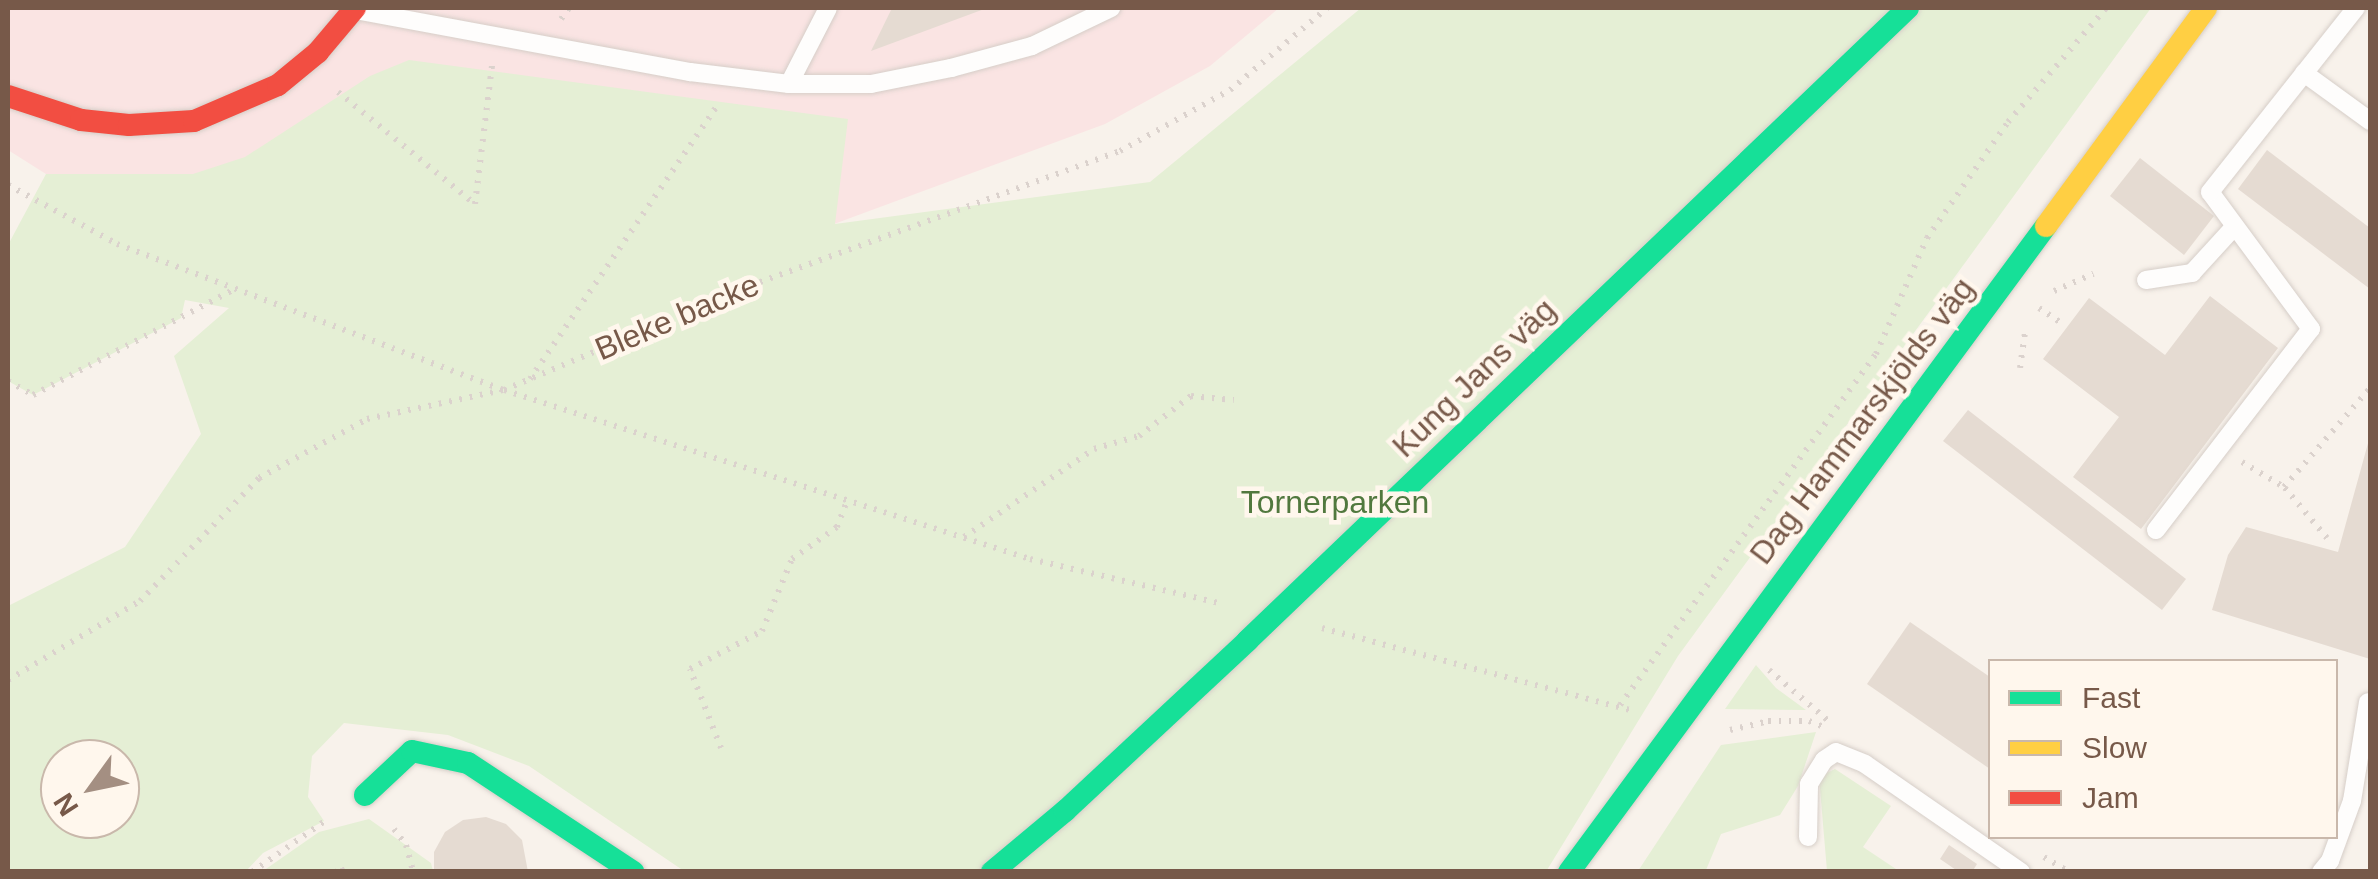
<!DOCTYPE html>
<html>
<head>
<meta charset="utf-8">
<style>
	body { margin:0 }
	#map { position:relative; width:2378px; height:879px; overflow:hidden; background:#f8f2eb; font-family:Arial,sans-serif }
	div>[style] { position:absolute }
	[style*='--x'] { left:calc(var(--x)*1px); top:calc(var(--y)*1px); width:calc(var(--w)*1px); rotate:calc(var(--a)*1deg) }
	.medical>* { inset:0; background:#fae4e3 }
	.green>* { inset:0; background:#e5efd5 }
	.building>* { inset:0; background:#e5dbd2 }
	.path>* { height:6px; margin-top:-3px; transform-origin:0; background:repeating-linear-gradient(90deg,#dbd2cd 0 2.5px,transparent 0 10.5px) }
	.roads { filter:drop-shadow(0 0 2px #d6cec8) drop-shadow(0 0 2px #d6cec8) }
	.lane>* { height:18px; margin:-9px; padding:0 9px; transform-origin:9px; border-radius:9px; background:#fefdfc }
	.fast>* { height:22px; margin:-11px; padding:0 11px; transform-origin:11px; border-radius:11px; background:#16e098 }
	.slow>* { height:22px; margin:-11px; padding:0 11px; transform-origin:11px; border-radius:11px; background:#ffcf43 }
	.jam>* { height:22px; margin:-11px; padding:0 11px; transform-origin:11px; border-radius:11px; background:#f24e42 }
	span { translate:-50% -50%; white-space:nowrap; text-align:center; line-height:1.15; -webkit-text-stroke:9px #fff7ed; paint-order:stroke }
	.street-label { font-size:32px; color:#775949 }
	.park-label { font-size:32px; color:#51783e }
	.frame { position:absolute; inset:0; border:10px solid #775949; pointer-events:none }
	.legend { position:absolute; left:1988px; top:659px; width:350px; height:180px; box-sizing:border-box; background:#fff7ed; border:2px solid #c9b8ab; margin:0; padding:12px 18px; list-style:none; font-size:30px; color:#775949 }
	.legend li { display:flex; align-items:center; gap:20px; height:50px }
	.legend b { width:50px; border:2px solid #c9b8ab }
	.north { position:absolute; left:40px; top:739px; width:100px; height:100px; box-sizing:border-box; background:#fff7ed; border:2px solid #c9b8ab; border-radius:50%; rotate:237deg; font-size:28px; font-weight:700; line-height:40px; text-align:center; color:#775949 }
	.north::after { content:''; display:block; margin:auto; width:35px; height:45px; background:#a48f82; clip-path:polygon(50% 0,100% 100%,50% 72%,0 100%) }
</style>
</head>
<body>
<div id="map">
	<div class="medical">
		<div style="clip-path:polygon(8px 8px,1279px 8px,1210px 66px,1105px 124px,834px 224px,46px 174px,8px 150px)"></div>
	</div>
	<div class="green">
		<div style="clip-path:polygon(evenodd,1361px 8px,2151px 8px,1678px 656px,1547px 870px,684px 871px,529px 766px,448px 735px,344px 723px,312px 756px,308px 797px,324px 821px,263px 853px,246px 871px,8px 872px,8px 606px,125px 547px,201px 434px,174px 356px,229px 308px,185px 300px,181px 318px,33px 395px,8px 381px,8px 245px,46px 174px,193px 174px,245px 157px,370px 76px,409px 60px,848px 119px,835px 224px,1150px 182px,1361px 8px,60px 759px,120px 759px,120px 819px,60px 819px,60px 759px)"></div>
		<div style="clip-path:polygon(1756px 665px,1776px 688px,1806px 710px,1725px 709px)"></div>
		<div style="clip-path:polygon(1816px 732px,1798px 786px,1780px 815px,1721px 834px,1706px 870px,1638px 871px,1721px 745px)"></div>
		<div style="clip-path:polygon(1835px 769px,1891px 806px,1863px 847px,1899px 871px,1827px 871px,1819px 777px)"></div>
		<div style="clip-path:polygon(369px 819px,431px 863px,433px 871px,263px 871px,319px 832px)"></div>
	</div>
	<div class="building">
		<div style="clip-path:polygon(892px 8px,987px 8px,871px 51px)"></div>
		<div style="clip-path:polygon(2267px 150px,2370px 228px,2370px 289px,2238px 189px)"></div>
		<div style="clip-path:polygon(2140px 158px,2214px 216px,2184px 255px,2110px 196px)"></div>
		<div style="clip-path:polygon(2210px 296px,2278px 348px,2141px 529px,2073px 477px,2119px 417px,2043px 359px,2089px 298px,2165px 355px)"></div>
		<div style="clip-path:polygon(1968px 410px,2186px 579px,2162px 610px,1943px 441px)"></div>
		<div style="clip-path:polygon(2370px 436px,2370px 659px,2212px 610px,2228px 555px,2246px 527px,2338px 552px)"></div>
		<div style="clip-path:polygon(1910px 622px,1990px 677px,1990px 769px,1867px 684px)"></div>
		<div style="clip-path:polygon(486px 817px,506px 824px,522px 840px,528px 872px,434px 872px,434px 852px,445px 832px,463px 820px)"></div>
		<div style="clip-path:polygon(1949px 845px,1977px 864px,1972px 872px,1959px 872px,1940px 859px)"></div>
	</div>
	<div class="path">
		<div style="--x:561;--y:19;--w:14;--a:-54"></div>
		<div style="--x:338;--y:92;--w:177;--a:39.3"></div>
		<div style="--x:475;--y:204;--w:140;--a:-83"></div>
		<div style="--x:8;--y:185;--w:124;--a:28.4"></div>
		<div style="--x:117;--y:244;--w:414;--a:20.7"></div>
		<div style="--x:504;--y:390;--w:278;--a:-22.9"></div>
		<div style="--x:760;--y:282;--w:383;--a:-20"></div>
		<div style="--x:1120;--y:151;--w:126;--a:-29"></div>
		<div style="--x:1230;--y:90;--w:127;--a:-40.2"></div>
		<div style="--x:2054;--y:291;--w:43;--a:-23.6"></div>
		<div style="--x:2039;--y:308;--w:29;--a:34"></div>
		<div style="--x:2020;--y:368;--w:36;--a:-82"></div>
		<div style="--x:530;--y:379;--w:333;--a:-55.6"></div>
		<div style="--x:8;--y:381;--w:29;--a:29"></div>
		<div style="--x:33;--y:395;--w:226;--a:-27.7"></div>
		<div style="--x:2242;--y:462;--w:49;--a:30.8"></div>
		<div style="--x:964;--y:537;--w:157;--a:-34.1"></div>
		<div style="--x:1094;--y:449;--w:47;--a:-16.1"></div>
		<div style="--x:1139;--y:436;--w:66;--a:-37.6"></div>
		<div style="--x:1191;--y:396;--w:43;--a:5.3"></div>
		<div style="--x:2327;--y:538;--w:67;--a:-130.1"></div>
		<div style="--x:2284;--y:487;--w:131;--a:-49"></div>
		<div style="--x:1322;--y:628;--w:323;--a:14.9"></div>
		<div style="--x:1769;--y:670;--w:83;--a:40.6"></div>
		<div style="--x:8;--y:680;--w:154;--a:-30.9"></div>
		<div style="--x:140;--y:601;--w:171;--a:-45.9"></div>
		<div style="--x:259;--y:478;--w:123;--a:-28.6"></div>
		<div style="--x:367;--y:419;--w:140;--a:-12"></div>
		<div style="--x:504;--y:390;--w:552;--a:17.81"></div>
		<div style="--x:1030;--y:559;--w:198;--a:13.1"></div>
		<div style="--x:1620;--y:705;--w:434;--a:-53.9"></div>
		<div style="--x:1876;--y:354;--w:127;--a:-66.3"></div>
		<div style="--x:1927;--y:238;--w:141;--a:-55.1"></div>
		<div style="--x:2008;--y:122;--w:150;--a:-49.3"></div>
		<div style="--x:1730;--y:730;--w:39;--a:-13"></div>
		<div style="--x:1768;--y:721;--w:41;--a:0"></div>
		<div style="--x:1809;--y:721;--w:18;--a:22"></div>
		<div style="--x:721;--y:748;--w:85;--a:-111.4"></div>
		<div style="--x:690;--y:669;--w:81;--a:-27.8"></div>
		<div style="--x:762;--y:631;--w:78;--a:-67.4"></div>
		<div style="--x:792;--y:559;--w:55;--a:-35.4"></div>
		<div style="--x:837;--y:527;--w:30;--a:-69"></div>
		<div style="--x:394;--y:829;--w:20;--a:53"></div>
		<div style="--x:406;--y:845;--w:28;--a:75"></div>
		<div style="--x:2044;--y:857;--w:29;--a:31"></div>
		<div style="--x:252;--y:872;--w:94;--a:-35"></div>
		<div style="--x:336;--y:872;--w:6;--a:-39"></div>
		<div style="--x:341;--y:868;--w:4;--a:63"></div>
	</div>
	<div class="roads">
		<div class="lane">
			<div style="--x:355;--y:10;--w:341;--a:10.5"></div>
			<div style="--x:690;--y:72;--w:100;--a:6.9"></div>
			<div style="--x:789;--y:84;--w:82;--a:0"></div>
			<div style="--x:871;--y:84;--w:82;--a:-11.3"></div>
			<div style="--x:951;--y:68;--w:84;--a:-15.2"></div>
			<div style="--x:1032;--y:46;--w:88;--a:-25.7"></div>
			<div style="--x:2304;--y:73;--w:82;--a:36"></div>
			<div style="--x:789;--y:84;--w:85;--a:-62.8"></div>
			<div style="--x:2146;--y:280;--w:47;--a:-8.7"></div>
			<div style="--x:2192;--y:273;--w:62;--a:-47.6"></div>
			<div style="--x:2156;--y:530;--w:254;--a:-52.4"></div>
			<div style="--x:2311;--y:329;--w:170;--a:-126.4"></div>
			<div style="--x:2210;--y:192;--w:235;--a:-51.6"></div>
			<div style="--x:1808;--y:837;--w:53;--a:-88.9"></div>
			<div style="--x:1809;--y:784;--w:28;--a:-58"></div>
			<div style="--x:1824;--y:760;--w:14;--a:-34"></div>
			<div style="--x:1836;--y:752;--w:31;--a:22"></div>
			<div style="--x:1865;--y:764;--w:190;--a:34.7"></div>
			<div style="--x:2321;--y:872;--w:14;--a:-51"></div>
			<div style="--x:2330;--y:861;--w:64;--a:-69.9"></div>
			<div style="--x:2352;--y:801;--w:100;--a:-80.8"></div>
		</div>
		<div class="fast">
			<div style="--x:365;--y:795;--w:64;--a:-43.1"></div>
			<div style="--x:412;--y:751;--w:57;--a:12.1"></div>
			<div style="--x:468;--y:763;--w:198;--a:33.4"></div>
			<div style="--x:992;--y:872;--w:95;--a:-39.9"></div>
			<div style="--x:1065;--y:811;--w:249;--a:-43"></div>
			<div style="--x:1247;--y:641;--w:915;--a:-43.76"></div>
			<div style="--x:1569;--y:872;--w:803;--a:-53.56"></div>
		</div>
		<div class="slow">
			<div style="--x:2046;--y:226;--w:270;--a:-53.7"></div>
		</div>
		<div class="jam">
			<div style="--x:8;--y:96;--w:77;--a:18.2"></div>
			<div style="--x:81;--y:120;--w:48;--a:5.9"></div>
			<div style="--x:129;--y:125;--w:65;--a:-3.5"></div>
			<div style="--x:194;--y:121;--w:91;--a:-23.2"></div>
			<div style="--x:278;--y:85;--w:52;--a:-39.5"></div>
			<div style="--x:318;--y:52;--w:57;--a:-49.9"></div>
		</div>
	</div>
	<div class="street-label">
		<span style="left:677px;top:317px;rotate:-23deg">Bleke backe</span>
		<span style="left:1474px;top:378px;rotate:-44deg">Kung Jans väg</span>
		<span style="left:1862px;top:421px;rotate:-53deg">Dag Hammarskjölds väg</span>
	</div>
	<div class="park-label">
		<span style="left:1335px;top:502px">Tornerparken</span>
	</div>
	<div class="frame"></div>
	<ul class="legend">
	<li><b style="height:12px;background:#16e098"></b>Fast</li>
	<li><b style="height:12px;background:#ffcf43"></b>Slow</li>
	<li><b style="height:12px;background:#f24e42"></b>Jam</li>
	</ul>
	<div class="north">N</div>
</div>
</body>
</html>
